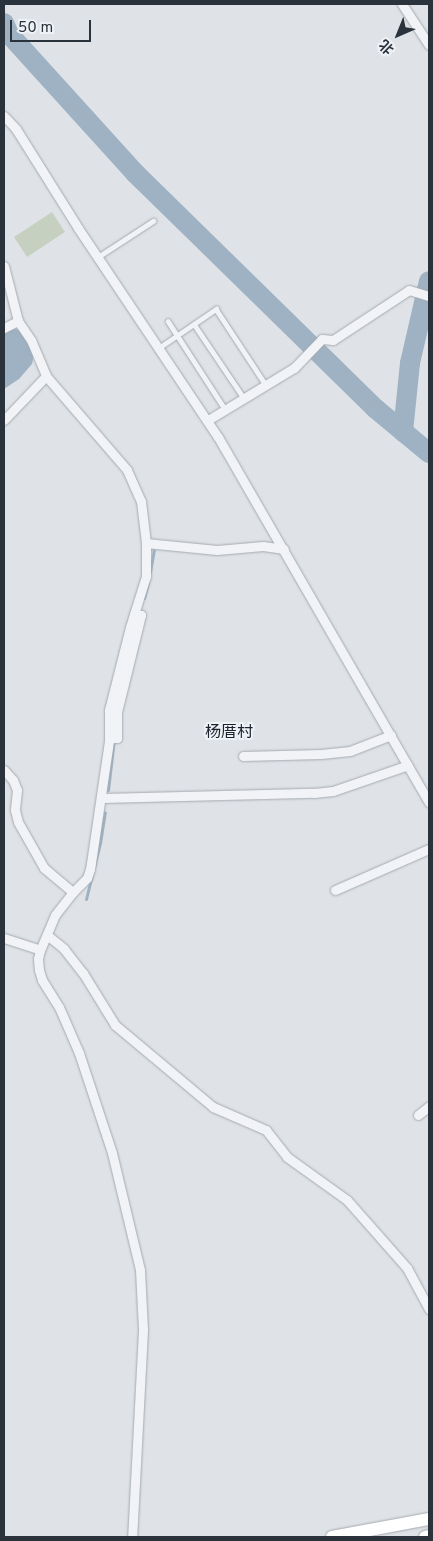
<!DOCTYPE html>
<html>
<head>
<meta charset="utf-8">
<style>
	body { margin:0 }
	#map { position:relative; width:433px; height:1541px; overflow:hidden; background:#dfe3e7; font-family:Overpass,"Noto Sans SC",sans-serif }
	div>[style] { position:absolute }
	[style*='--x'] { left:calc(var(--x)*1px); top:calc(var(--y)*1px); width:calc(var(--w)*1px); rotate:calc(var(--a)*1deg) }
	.green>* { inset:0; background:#c6d0c1 }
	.water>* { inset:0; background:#9eb2c3 }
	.stream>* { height:3px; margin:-1.5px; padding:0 1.5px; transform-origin:1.5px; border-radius:1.5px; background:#9eb2c3 }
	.river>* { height:20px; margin:-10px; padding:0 10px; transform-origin:10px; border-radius:10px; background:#9eb2c3 }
	.roads { filter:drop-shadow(0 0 1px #a5aab0) drop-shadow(0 0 1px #a5aab0) }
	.lane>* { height:4.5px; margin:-2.25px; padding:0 2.25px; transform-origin:2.25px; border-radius:2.25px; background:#f1f3f6 }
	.street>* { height:9px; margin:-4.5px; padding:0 4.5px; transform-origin:4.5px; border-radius:4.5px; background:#f1f3f6 }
	.secondary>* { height:12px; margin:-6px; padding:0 6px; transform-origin:6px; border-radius:6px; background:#fff }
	span { translate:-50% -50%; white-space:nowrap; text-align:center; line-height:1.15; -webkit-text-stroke:4px #eef1f5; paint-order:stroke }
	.quarter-label { font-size:16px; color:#1c232d }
	.frame { position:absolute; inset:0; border:5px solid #2a323c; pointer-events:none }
	.north { position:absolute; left:373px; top:10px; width:50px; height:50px; -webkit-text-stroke:4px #eef1f5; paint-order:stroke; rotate:224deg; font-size:14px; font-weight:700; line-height:20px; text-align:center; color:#2a323c }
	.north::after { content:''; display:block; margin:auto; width:18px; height:22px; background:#2a323c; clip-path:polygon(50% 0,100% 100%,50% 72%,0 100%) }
	.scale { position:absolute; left:10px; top:20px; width:81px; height:22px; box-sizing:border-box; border:2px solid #2a323c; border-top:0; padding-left:6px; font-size:15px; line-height:18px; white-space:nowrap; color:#2a323c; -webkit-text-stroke:4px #eef1f5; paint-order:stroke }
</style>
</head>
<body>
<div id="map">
	<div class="green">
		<div style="clip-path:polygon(52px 212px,65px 232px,27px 257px,14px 237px)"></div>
	</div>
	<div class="water">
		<div style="clip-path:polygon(4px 325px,22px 331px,34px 355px,32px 364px,19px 379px,4px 389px)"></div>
	</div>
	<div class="stream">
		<div style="--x:150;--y:572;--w:22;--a:-80"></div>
		<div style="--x:144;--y:598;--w:16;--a:-75"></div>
		<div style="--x:108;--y:790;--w:52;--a:-83.4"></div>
		<div style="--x:86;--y:899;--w:58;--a:-76"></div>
		<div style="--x:100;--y:843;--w:31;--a:-81"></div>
	</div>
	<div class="river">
		<div style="--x:4;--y:23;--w:12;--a:66"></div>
		<div style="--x:9;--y:34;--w:188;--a:47.8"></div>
		<div style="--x:135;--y:173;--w:337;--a:44.4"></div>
		<div style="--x:376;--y:409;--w:69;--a:39.7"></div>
		<div style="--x:403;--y:432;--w:69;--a:-84.2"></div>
		<div style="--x:410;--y:363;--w:84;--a:-77"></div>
	</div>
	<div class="roads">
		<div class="lane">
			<div style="--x:98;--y:257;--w:66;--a:-33.2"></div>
			<div style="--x:168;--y:321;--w:105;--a:57.1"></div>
			<div style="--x:194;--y:324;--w:89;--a:56"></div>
			<div style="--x:160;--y:347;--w:68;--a:-34.2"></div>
			<div style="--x:216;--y:309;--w:91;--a:56.7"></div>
		</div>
		<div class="street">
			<div style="--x:402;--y:4;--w:49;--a:56.6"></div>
			<div style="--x:4;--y:116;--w:18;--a:47"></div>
			<div style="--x:16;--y:129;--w:117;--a:57.9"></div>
			<div style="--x:78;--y:228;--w:252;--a:56.2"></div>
			<div style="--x:218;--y:437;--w:422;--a:60"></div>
			<div style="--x:4;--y:266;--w:57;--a:75.7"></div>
			<div style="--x:18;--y:321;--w:23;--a:56"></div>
			<div style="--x:31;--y:340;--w:39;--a:67"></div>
			<div style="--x:46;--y:376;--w:124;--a:49.2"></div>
			<div style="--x:127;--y:470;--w:34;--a:66"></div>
			<div style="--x:141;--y:501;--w:42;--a:83.2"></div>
			<div style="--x:146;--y:543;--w:33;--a:90"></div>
			<div style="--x:146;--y:576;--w:53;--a:107.4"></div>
			<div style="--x:130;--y:627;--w:86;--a:104.2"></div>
			<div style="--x:109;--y:710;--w:31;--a:90"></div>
			<div style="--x:109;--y:741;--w:129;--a:98.4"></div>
			<div style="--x:90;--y:869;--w:9;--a:108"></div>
			<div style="--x:87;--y:878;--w:20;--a:135"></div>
			<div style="--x:73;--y:892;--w:29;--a:128"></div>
			<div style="--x:55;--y:915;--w:38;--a:113"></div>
			<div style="--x:4;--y:328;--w:16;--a:-27"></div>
			<div style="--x:4;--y:420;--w:61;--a:-46.3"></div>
			<div style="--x:208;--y:420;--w:100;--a:-31.2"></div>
			<div style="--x:294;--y:368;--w:40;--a:-46"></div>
			<div style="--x:322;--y:339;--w:11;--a:5"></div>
			<div style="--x:333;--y:340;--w:91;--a:-33.3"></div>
			<div style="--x:409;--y:290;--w:21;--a:17"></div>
			<div style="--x:146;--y:543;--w:71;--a:5.6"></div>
			<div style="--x:217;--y:550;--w:46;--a:-5"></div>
			<div style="--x:263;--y:546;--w:21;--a:8"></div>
			<div style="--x:109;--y:738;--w:8;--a:0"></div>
			<div style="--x:117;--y:738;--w:26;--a:-90"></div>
			<div style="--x:117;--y:712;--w:100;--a:-76.1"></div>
			<div style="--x:141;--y:615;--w:7;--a:-172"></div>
			<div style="--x:243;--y:756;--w:78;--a:-1.5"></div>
			<div style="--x:321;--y:754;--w:29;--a:-6"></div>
			<div style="--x:350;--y:751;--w:44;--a:-21.3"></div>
			<div style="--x:4;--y:770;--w:13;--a:48"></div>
			<div style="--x:13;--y:780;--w:11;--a:68"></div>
			<div style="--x:17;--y:790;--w:20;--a:96"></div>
			<div style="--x:15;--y:810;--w:12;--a:76"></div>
			<div style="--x:18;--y:822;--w:53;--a:60.5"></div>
			<div style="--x:44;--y:868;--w:38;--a:40"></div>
			<div style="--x:102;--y:798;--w:212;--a:-1.4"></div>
			<div style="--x:314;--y:793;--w:19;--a:-6"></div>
			<div style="--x:333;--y:791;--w:79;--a:-19.1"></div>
			<div style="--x:335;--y:890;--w:103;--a:-23.6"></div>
			<div style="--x:47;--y:935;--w:22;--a:39"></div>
			<div style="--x:64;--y:949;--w:31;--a:52"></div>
			<div style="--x:83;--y:973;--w:61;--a:58.4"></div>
			<div style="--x:115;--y:1025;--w:128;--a:39.9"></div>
			<div style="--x:213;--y:1107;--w:58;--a:23.5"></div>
			<div style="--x:266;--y:1130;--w:34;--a:52"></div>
			<div style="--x:287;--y:1157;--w:74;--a:35.6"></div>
			<div style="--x:347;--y:1200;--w:91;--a:48.6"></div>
			<div style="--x:407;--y:1268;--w:47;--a:61.8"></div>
			<div style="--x:4;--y:938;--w:38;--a:18"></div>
			<div style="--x:40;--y:950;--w:9;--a:103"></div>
			<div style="--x:38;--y:959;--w:11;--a:85"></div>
			<div style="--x:39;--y:970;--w:10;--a:73"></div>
			<div style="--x:42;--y:980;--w:32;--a:58"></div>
			<div style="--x:59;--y:1007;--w:50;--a:66.5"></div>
			<div style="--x:79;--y:1053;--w:105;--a:71.7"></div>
			<div style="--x:112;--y:1153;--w:120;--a:76.5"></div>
			<div style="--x:140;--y:1270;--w:60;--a:87.1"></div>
			<div style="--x:143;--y:1330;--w:207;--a:93"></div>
			<div style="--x:418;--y:1115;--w:14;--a:-39"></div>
		</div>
		<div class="secondary">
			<div style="--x:332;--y:1537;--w:99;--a:-10.5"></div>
			<div style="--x:425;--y:1537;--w:4;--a:-14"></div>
		</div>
	</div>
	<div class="quarter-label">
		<span style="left:229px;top:733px">杨厝村</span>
	</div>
	<div class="frame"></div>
	<div class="north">北</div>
	<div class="scale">50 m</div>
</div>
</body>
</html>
